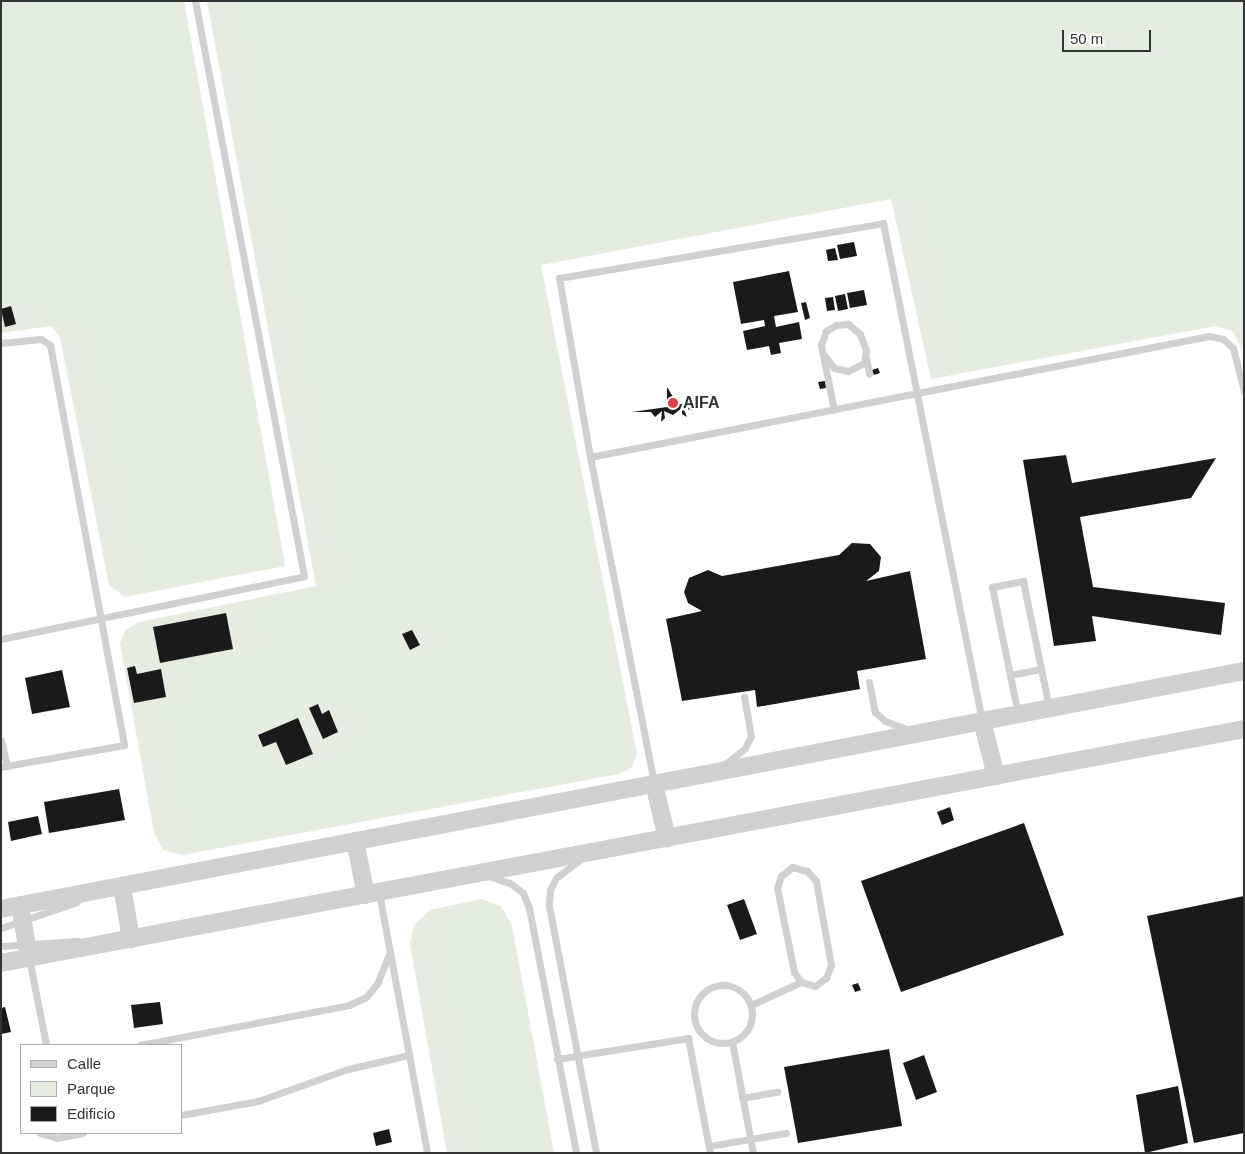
<!DOCTYPE html>
<html>
<head>
<meta charset="utf-8">
<style>
	body { margin:0 }
	#map { position:relative; width:1245px; height:1154px; overflow:hidden; background:#fff; font-family:Helvetica,sans-serif }
	div>[style] { position:absolute }
	[style*='--x'] { left:calc(var(--x)*1px); top:calc(var(--y)*1px); width:calc(var(--w)*1px); rotate:calc(var(--a)*1deg) }
	.green>* { inset:0; background:#e6ecdf }
	.building>* { inset:0; background:#1a1a1a }
	.service>* { height:7px; margin:-3.5px; padding:0 3.5px; transform-origin:3.5px; border-radius:3.5px; background:#d0d0d0 }
	.service>.ring { margin:-3.5px; padding:0; box-sizing:content-box; background:none; border:7px solid #d0d0d0; border-radius:50% }
	.tertiary>* { height:18px; margin:-9px; padding:0 9px; transform-origin:9px; border-radius:9px; background:#d0d0d0 }
	.dots>* { width:14px; height:14px; translate:-50% -50%; box-sizing:border-box; border:2px solid #fff; border-radius:50% }
	span { translate:-50% -50%; white-space:nowrap; text-align:center; line-height:1.15; -webkit-text-stroke:5px #fff; paint-order:stroke }
	.poi-label { font-size:16px; color:#333; font-weight:700 }
	.left { translate:0 -50%; text-align:left }
	.frame { position:absolute; inset:0; border:2px solid #333; pointer-events:none }
	.legend { position:absolute; left:20px; top:1044px; width:162px; height:90px; box-sizing:border-box; background:#fff; border:1px solid #adadad; margin:0; padding:6px 9px; list-style:none; font-size:15px; color:#333 }
	.legend li { display:flex; align-items:center; gap:10px; height:25px }
	.legend b { width:25px; border:1px solid #adadad }
	.scale { position:absolute; left:1062px; top:30px; width:89px; height:22px; box-sizing:border-box; border:2px solid #333; border-top:0; padding-left:6px; font-size:15px; line-height:18px; white-space:nowrap; color:#333; -webkit-text-stroke:4px #fff; paint-order:stroke }
</style>
</head>
<body>
<div id="map">
	<div class="green">
		<div style="clip-path:polygon(1px 1px,184px 1px,285px 566px,125px 597px,109px 585px,60px 337px,51px 326px,1px 333px)"></div>
		<div style="clip-path:polygon(207px 1px,1244px 1px,1244px 352px,1232px 331px,1215px 326px,931px 379px,891px 199px,541px 265px,637px 754px,632px 767px,619px 774px,182px 855px,163px 850px,154px 832px,120px 644px,125px 630px,139px 622px,316px 586px)"></div>
		<div style="clip-path:polygon(482px 899px,501px 906px,512px 926px,554px 1153px,447px 1153px,410px 944px,414px 925px,430px 910px)"></div>
	</div>
	<div class="building">
		<div style="clip-path:polygon(854px 242px,857px 256px,840px 259px,837px 245px)"></div>
		<div style="clip-path:polygon(835px 248px,838px 260px,828px 261px,826px 250px)"></div>
		<div style="clip-path:polygon(789px 271px,798px 312px,774px 316px,776px 327px,799px 322px,802px 339px,779px 343px,781px 353px,771px 355px,769px 346px,747px 350px,743px 331px,765px 326px,764px 320px,741px 324px,733px 282px)"></div>
		<div style="clip-path:polygon(864px 290px,867px 305px,850px 308px,847px 293px)"></div>
		<div style="clip-path:polygon(845px 294px,848px 309px,838px 311px,835px 296px)"></div>
		<div style="clip-path:polygon(833px 297px,835px 310px,827px 311px,825px 298px)"></div>
		<div style="clip-path:polygon(806px 302px,810px 318px,805px 320px,801px 303px)"></div>
		<div style="clip-path:polygon(11px 306px,16px 324px,5px 327px,1px 309px)"></div>
		<div style="clip-path:polygon(878px 368px,880px 373px,874px 375px,872px 370px)"></div>
		<div style="clip-path:polygon(825px 381px,826px 388px,820px 389px,818px 382px)"></div>
		<div style="clip-path:polygon(667px 387px,678px 405px,715px 393px,716px 396px,693px 404px,692px 411px,683px 407px,687px 417px,682px 414px,682px 408px,673px 415px,664px 411px,665px 418px,661px 422px,662px 411px,655px 417px,651px 412px,632px 412px,667px 407px)"></div>
		<div style="clip-path:polygon(1066px 455px,1072px 483px,1216px 458px,1191px 498px,1080px 517px,1093px 587px,1225px 603px,1221px 635px,1092px 616px,1096px 641px,1054px 646px,1023px 460px)"></div>
		<div style="clip-path:polygon(852px 543px,870px 544px,881px 557px,879px 571px,866px 581px,910px 571px,926px 659px,857px 671px,860px 689px,757px 707px,755px 690px,682px 701px,666px 619px,702px 611px,688px 603px,684px 592px,689px 578px,708px 570px,722px 576px,839px 555px)"></div>
		<div style="clip-path:polygon(226px 613px,233px 649px,160px 663px,153px 627px)"></div>
		<div style="clip-path:polygon(412px 630px,420px 645px,410px 650px,402px 634px)"></div>
		<div style="clip-path:polygon(135px 666px,137px 674px,161px 669px,166px 697px,134px 703px,127px 668px)"></div>
		<div style="clip-path:polygon(62px 670px,70px 707px,32px 714px,25px 678px)"></div>
		<div style="clip-path:polygon(318px 704px,322px 714px,329px 710px,338px 732px,323px 739px,309px 708px)"></div>
		<div style="clip-path:polygon(298px 718px,313px 754px,286px 765px,276px 742px,263px 747px,258px 735px)"></div>
		<div style="clip-path:polygon(119px 789px,125px 820px,49px 833px,44px 802px)"></div>
		<div style="clip-path:polygon(950px 807px,954px 820px,942px 825px,937px 812px)"></div>
		<div style="clip-path:polygon(38px 816px,42px 834px,11px 841px,8px 822px)"></div>
		<div style="clip-path:polygon(1024px 823px,1064px 935px,901px 992px,861px 881px)"></div>
		<div style="clip-path:polygon(1244px 896px,1244px 1133px,1194px 1143px,1147px 916px)"></div>
		<div style="clip-path:polygon(744px 899px,757px 934px,740px 940px,727px 905px)"></div>
		<div style="clip-path:polygon(858px 983px,861px 990px,855px 992px,852px 985px)"></div>
		<div style="clip-path:polygon(160px 1002px,163px 1024px,134px 1028px,131px 1005px)"></div>
		<div style="clip-path:polygon(5px 1007px,11px 1032px,1px 1034px,1px 1008px)"></div>
		<div style="clip-path:polygon(889px 1049px,902px 1126px,798px 1143px,784px 1067px)"></div>
		<div style="clip-path:polygon(924px 1055px,937px 1092px,916px 1100px,903px 1063px)"></div>
		<div style="clip-path:polygon(1178px 1086px,1188px 1143px,1145px 1153px,1136px 1095px)"></div>
		<div style="clip-path:polygon(389px 1129px,392px 1142px,376px 1146px,373px 1133px)"></div>
	</div>
	<div class="service">
		<div style="--x:1;--y:343;--w:40;--a:-5.7"></div>
		<div style="--x:41;--y:339;--w:11;--a:34"></div>
		<div style="--x:50;--y:345;--w:407;--a:79.5"></div>
		<div style="--x:124;--y:745;--w:125;--a:169.9"></div>
		<div style="--x:824;--y:355;--w:16;--a:52"></div>
		<div style="--x:834;--y:368;--w:14;--a:12"></div>
		<div style="--x:848;--y:371;--w:18;--a:-27"></div>
		<div style="--x:864;--y:363;--w:13;--a:-81"></div>
		<div style="--x:866;--y:350;--w:17;--a:-111"></div>
		<div style="--x:860;--y:334;--w:16;--a:-140"></div>
		<div style="--x:848;--y:324;--w:12;--a:175"></div>
		<div style="--x:836;--y:325;--w:12;--a:149"></div>
		<div style="--x:826;--y:331;--w:15;--a:110"></div>
		<div style="--x:821;--y:345;--w:66;--a:78.7"></div>
		<div style="--x:866;--y:358;--w:16;--a:79"></div>
		<div style="--x:590;--y:457;--w:631;--a:-11.06"></div>
		<div style="--x:1209;--y:336;--w:14;--a:12"></div>
		<div style="--x:1223;--y:339;--w:13;--a:42"></div>
		<div style="--x:1233;--y:348;--w:44;--a:75.7"></div>
		<div style="--x:1;--y:639;--w:309;--a:-11.7"></div>
		<div style="--x:304;--y:576;--w:585;--a:-100.73"></div>
		<div style="--x:1010;--y:675;--w:32;--a:-11"></div>
		<div style="--x:869;--y:682;--w:31;--a:79"></div>
		<div style="--x:875;--y:712;--w:13;--a:42"></div>
		<div style="--x:885;--y:721;--w:29;--a:20"></div>
		<div style="--x:1018;--y:714;--w:130;--a:-101.6"></div>
		<div style="--x:992;--y:587;--w:32;--a:-11"></div>
		<div style="--x:1023;--y:581;--w:130;--a:78.4"></div>
		<div style="--x:1;--y:740;--w:27;--a:77"></div>
		<div style="--x:723;--y:766;--w:28;--a:-39"></div>
		<div style="--x:745;--y:748;--w:13;--a:-63"></div>
		<div style="--x:751;--y:736;--w:40;--a:-100"></div>
		<div style="--x:654;--y:783;--w:332;--a:-101.1"></div>
		<div style="--x:590;--y:457;--w:182;--a:-99.8"></div>
		<div style="--x:559;--y:278;--w:329;--a:-9.6"></div>
		<div style="--x:883;--y:223;--w:508;--a:78.76"></div>
		<div style="--x:581;--y:859;--w:31;--a:143"></div>
		<div style="--x:556;--y:878;--w:13;--a:117"></div>
		<div style="--x:550;--y:890;--w:16;--a:94"></div>
		<div style="--x:549;--y:906;--w:251;--a:79.2"></div>
		<div style="--x:792;--y:867;--w:16;--a:15"></div>
		<div style="--x:807;--y:871;--w:13;--a:48"></div>
		<div style="--x:816;--y:881;--w:85;--a:79.9"></div>
		<div style="--x:831;--y:965;--w:14;--a:111"></div>
		<div style="--x:826;--y:978;--w:14;--a:144"></div>
		<div style="--x:815;--y:986;--w:15;--a:-164"></div>
		<div style="--x:801;--y:982;--w:12;--a:-125"></div>
		<div style="--x:794;--y:972;--w:86;--a:-101.4"></div>
		<div style="--x:777;--y:888;--w:13;--a:-72"></div>
		<div style="--x:781;--y:876;--w:14;--a:-39"></div>
		<div style="--x:488;--y:876;--w:23;--a:18"></div>
		<div style="--x:510;--y:883;--w:16;--a:38"></div>
		<div style="--x:523;--y:893;--w:16;--a:68"></div>
		<div style="--x:529;--y:908;--w:249;--a:79.1"></div>
		<div style="--x:379;--y:893;--w:264;--a:79.5"></div>
		<div style="--x:1;--y:928;--w:80;--a:-18.9"></div>
		<div style="--x:1;--y:946;--w:77;--a:-3.7"></div>
		<div style="--x:29;--y:958;--w:89;--a:78.9"></div>
		<div class="ring" style="left:694px;top:985px;width:51px;height:51px"></div>
		<div style="--x:751;--y:1005;--w:55;--a:-24.7"></div>
		<div style="--x:732;--y:1042;--w:113;--a:79.3"></div>
		<div style="--x:140;--y:1045;--w:213;--a:-10.8"></div>
		<div style="--x:349;--y:1005;--w:19;--a:-25"></div>
		<div style="--x:366;--y:997;--w:17;--a:-50"></div>
		<div style="--x:377;--y:984;--w:35;--a:-68"></div>
		<div style="--x:557;--y:1059;--w:133;--a:-9.1"></div>
		<div style="--x:688;--y:1038;--w:117;--a:79.2"></div>
		<div style="--x:742;--y:1098;--w:36;--a:-10"></div>
		<div style="--x:181;--y:1115;--w:78;--a:-10.3"></div>
		<div style="--x:258;--y:1101;--w:96;--a:-19.6"></div>
		<div style="--x:348;--y:1069;--w:63;--a:-12.9"></div>
		<div style="--x:40;--y:1133;--w:18;--a:16"></div>
		<div style="--x:57;--y:1138;--w:26;--a:-11"></div>
		<div style="--x:709;--y:1146;--w:78;--a:-9.6"></div>
	</div>
	<div class="tertiary">
		<div style="--x:982;--y:721;--w:57;--a:75.7"></div>
		<div style="--x:654;--y:784;--w:56;--a:76.5"></div>
		<div style="--x:355;--y:841;--w:55;--a:78.5"></div>
		<div style="--x:122;--y:886;--w:54;--a:80.4"></div>
		<div style="--x:20;--y:905;--w:54;--a:80.4"></div>
		<div style="--x:1;--y:909;--w:1266;--a:-10.84"></div>
		<div style="--x:1;--y:963;--w:1265;--a:-10.66"></div>
	</div>
	<div class="dots">
		<div style="left:673px;top:403px;background:#e63946"></div>
	</div>
	<div class="poi-label">
		<span class="left" style="left:683px;top:403px">AIFA</span>
	</div>
	<div class="frame"></div>
	<ul class="legend">
	<li><b style="height:6px;background:#d0d0d0"></b>Calle</li>
	<li><b style="height:14px;background:#e6ecdf"></b>Parque</li>
	<li><b style="height:14px;background:#1a1a1a"></b>Edificio</li>
	</ul>
	<div class="scale">50 m</div>
</div>
</body>
</html>
